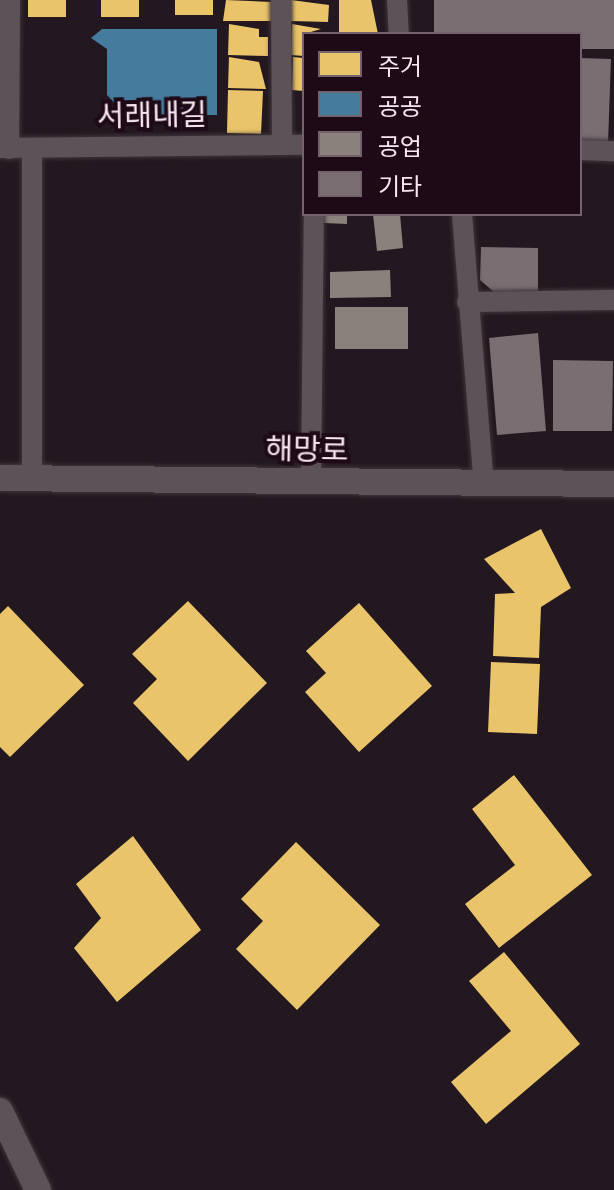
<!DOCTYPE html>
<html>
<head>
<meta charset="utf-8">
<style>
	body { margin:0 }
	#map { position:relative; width:614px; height:1190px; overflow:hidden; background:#23181f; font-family:"Zilla Slab","Noto Sans KR",serif }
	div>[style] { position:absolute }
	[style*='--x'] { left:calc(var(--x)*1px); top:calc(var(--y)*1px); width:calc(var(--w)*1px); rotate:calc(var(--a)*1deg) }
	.homes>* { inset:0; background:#e9c46a }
	.public>* { inset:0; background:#457b9d }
	.industry>* { inset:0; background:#8a817c }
	.building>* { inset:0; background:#7a6e73 }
	.roads { filter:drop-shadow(0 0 2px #3e353b) drop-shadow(0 0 2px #3e353b) }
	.minor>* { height:20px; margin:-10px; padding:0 10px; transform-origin:10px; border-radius:10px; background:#5c5258 }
	.tertiary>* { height:26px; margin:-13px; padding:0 13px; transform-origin:13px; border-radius:13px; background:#5c5258 }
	span { translate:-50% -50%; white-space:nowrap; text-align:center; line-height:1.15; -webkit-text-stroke:8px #1e0a17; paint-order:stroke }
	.street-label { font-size:30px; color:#f6e7ef }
	.legend { position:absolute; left:302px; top:32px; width:280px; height:184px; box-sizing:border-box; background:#1e0a17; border:2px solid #74626d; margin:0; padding:10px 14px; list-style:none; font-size:24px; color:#f6e7ef }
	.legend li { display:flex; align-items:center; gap:16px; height:40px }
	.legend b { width:40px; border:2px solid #74626d }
</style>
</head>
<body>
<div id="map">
	<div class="homes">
		<div style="clip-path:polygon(28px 0,66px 0,66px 17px,28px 17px)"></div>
		<div style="clip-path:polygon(101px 0,139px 0,139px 17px,101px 17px)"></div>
		<div style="clip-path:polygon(175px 0,213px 0,213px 15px,175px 15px)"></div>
		<div style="clip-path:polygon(226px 0,272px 2px,273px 21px,223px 21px)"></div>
		<div style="clip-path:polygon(291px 0,329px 5px,328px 22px,291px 21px)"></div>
		<div style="clip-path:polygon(339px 0,371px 0,378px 34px,339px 34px)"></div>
		<div style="clip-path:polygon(229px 24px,259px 29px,259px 37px,268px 37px,268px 56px,228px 55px)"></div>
		<div style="clip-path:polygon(292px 24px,321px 29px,304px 34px,304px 56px,291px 55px)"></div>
		<div style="clip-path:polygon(229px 57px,259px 62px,266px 89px,228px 88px)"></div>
		<div style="clip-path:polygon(293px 57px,304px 58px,304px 91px,292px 90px)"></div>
		<div style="clip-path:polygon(228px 90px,263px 91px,261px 134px,227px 133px)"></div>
		<div style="clip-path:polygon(541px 529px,571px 588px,541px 607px,539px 658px,493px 656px,495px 594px,515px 593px,484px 559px)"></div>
		<div style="clip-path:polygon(188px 601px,267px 683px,188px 761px,133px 703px,157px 679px,132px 654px)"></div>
		<div style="clip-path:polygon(359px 603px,432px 686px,359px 752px,305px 692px,326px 673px,306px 651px)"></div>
		<div style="clip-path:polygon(8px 606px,84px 685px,10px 757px,0 747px,0 614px)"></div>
		<div style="clip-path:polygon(491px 662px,540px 664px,537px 734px,488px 732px)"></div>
		<div style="clip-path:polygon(514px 775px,592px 875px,499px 948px,465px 904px,515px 865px,472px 809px)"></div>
		<div style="clip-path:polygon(133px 836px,201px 930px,117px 1002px,74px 948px,101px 918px,76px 884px)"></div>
		<div style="clip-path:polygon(296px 842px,380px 925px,297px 1010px,236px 949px,263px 921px,241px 899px)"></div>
		<div style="clip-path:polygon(504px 952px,580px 1044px,486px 1124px,451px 1082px,511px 1031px,469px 981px)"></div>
	</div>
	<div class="public">
		<div style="clip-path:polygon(102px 29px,217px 29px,217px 115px,132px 115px,132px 108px,119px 108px,107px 95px,107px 49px,91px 38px)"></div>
	</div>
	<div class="industry">
		<div style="clip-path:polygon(324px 214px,347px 214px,347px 224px,324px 223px)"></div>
		<div style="clip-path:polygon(373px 214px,400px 214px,403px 248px,377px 251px)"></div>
		<div style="clip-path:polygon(390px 270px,391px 297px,330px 298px,330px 272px)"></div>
		<div style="clip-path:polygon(335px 307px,408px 307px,408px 349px,335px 349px)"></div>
	</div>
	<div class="building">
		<div style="clip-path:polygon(434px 0,614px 0,614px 49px,580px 49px,580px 34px,434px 34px)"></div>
		<div style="clip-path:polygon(580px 58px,611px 59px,608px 143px,580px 142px)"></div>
		<div style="clip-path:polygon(481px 247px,538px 248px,538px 293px,494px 292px,480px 280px)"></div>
		<div style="clip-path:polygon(538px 333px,546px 431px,497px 435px,489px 338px)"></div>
		<div style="clip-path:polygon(553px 360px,613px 361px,612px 431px,553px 431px)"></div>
	</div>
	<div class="roads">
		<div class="minor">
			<div style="--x:281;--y:0;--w:144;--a:89.6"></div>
			<div style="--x:397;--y:0;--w:34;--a:87"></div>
			<div style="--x:0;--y:148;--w:304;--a:-0.6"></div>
			<div style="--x:32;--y:148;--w:329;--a:90"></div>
			<div style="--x:9;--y:149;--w:149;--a:-89.6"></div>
			<div style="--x:580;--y:150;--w:34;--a:2"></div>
			<div style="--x:462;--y:214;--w:272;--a:85.4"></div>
			<div style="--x:467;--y:302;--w:147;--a:-0.8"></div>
			<div style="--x:311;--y:482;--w:268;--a:-89.4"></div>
		</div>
		<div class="tertiary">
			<div style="--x:0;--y:478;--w:614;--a:0.56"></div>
			<div style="--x:0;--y:1111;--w:88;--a:64.3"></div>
		</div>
	</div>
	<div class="street-label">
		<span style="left:152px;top:116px;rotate:-1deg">서래내길</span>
		<span style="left:307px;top:450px;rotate:1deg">해망로</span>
	</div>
	<ul class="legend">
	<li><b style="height:22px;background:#e9c46a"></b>주거</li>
	<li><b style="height:22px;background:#457b9d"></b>공공</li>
	<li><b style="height:22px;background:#8a817c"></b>공업</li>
	<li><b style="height:22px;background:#7a6e73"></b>기타</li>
	</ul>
</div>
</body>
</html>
